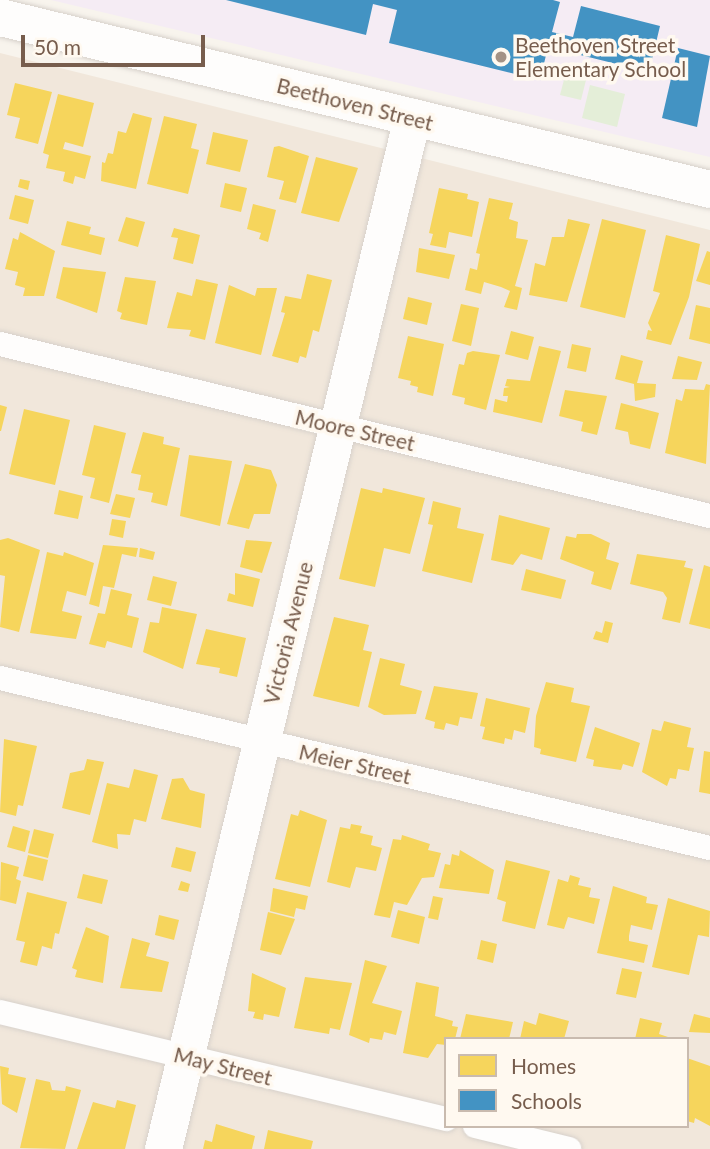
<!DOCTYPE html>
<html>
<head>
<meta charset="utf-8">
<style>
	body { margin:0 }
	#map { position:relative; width:710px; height:1149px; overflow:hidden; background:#f8f4ed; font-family:Lato,sans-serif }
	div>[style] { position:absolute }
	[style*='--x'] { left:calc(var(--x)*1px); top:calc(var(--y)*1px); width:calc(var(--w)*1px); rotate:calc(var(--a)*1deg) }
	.residential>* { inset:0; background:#f1e7db }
	.education>* { inset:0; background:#f5ecf4 }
	.green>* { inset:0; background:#e4eed8 }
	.homes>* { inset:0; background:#f6d55c }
	.schools>* { inset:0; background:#4393c3 }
	.roads { filter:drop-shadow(0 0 2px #d7d1cb) drop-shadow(0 0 2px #d7d1cb) }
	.street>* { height:24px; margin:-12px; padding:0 12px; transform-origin:12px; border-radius:12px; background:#fefdfc }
	.secondary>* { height:37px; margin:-18.5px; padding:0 18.5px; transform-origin:18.5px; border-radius:18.5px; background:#fefdfc }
	.dots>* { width:19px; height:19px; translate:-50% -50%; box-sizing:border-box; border:4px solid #fff9f0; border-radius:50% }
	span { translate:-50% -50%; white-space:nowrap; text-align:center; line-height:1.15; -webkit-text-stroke:7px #fff9f0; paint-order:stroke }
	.poi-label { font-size:21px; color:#775d4d }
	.left { translate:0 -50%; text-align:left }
	.street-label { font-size:21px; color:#775d4d }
	.legend { position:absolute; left:444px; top:1037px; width:245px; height:91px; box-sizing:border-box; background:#fff9f0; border:2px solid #c9bbaf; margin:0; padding:9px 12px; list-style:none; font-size:21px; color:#775d4d }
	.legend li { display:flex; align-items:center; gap:14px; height:35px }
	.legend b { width:35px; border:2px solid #c9bbaf }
	.scale { position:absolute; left:21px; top:35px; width:184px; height:32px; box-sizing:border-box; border:4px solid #775d4d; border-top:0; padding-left:9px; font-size:21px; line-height:24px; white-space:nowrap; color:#775d4d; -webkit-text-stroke:5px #fff9f0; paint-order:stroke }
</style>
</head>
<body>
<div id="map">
	<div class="residential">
		<div style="clip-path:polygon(evenodd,0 53px,710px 230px,710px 1149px,0 1149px,0 53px,446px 1039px,687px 1039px,687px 1126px,446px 1126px,446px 1039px)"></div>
	</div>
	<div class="education">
		<div style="clip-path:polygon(51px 0,710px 0,710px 157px,655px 144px)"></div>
	</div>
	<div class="green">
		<div style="clip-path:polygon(567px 68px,588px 72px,581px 100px,560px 95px)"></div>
		<div style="clip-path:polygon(590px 85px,625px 94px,617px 127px,582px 118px)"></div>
	</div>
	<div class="homes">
		<div style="clip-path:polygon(15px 83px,52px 92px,38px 144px,15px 138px,20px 118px,7px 115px)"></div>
		<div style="clip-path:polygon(58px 94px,94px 103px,83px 147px,65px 142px,63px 149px,91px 156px,85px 179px,75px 176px,73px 184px,63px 181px,65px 172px,46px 168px,49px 155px,43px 153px)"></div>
		<div style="clip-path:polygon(133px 113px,152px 118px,136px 189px,101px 181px,102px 162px,105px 163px,108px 153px,113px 154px,118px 131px,126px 133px)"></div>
		<div style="clip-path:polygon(164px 116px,197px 124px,191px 148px,199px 150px,188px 194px,147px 184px)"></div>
		<div style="clip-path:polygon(213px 132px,248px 140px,240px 172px,206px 164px)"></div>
		<div style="clip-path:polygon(279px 146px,309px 156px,296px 203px,279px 199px,284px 181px,267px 177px,274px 147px)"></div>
		<div style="clip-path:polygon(316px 157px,358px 168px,339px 222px,301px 213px)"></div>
		<div style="clip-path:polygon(20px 179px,30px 181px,28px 190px,18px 187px)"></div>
		<div style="clip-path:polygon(225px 183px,247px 188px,241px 212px,220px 207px)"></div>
		<div style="clip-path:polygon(439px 188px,468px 194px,467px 199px,479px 202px,472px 237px,449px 232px,446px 248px,430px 245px,433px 234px,429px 233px)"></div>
		<div style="clip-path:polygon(15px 195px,34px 200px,28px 224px,9px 219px)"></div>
		<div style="clip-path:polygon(489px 198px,513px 203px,509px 219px,518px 222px,516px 238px,528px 240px,515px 286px,522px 288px,517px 310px,504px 307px,510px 291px,501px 287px,484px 282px,481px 294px,465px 290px,470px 268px,477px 270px,480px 254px,476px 253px)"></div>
		<div style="clip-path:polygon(253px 204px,276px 210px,268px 242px,259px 239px,261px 233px,247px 229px)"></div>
		<div style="clip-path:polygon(126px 217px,145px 222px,138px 247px,118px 241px)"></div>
		<div style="clip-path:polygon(568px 219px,590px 224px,567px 302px,529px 295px,535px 263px,545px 266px,552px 237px,564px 237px)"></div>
		<div style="clip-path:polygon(602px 219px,646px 230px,625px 318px,580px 307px)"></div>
		<div style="clip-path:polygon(67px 221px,91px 227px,89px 234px,105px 238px,101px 255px,61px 245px)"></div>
		<div style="clip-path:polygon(174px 228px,200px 235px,193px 264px,173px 259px,178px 238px,171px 237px)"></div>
		<div style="clip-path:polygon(20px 232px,55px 251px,44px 296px,23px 296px,25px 288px,15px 285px,18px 272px,5px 269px,13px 238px,18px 240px)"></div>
		<div style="clip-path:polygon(666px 235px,700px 244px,689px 297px,671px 345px,646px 339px,648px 330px,652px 331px,648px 323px,660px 293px,653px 291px)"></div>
		<div style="clip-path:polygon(419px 248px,455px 255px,449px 279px,416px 272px)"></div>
		<div style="clip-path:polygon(707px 251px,710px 252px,710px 285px,696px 281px)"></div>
		<div style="clip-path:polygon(63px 267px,106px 272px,97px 313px,56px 298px)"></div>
		<div style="clip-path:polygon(307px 274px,332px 280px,319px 332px,313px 330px,306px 358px,300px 356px,298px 363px,272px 356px,285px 313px,281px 312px,285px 296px,301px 299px)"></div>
		<div style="clip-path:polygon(125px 277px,156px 281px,147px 325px,120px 319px,122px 313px,117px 311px)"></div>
		<div style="clip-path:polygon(196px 279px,218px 284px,205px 340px,189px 336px,191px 330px,167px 328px,177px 292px,192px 296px)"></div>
		<div style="clip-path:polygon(229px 285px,255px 296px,257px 288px,277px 288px,261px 355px,215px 343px)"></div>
		<div style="clip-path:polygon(408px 297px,432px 303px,427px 325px,403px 319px)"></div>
		<div style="clip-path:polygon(461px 304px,479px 308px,471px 346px,452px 341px)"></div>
		<div style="clip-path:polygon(696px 305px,710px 308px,710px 344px,689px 339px)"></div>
		<div style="clip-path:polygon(511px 331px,534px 337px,528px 360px,505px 354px)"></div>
		<div style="clip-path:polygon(408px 336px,444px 344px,433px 396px,417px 392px,418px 387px,410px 385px,411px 381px,398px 378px)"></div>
		<div style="clip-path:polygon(572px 344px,591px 348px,586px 372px,567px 368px)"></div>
		<div style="clip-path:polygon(539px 346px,561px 351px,542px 423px,493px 412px,495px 399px,507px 402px,508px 396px,503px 396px,504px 388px,510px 387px,505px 386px,507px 379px,530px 381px)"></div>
		<div style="clip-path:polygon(473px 351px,500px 355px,486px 410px,464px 404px,465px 398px,452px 395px,459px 364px,464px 365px,467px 353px)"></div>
		<div style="clip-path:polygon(621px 355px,643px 361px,637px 383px,656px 384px,655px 397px,635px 401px,634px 384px,615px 379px)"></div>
		<div style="clip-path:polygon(678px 356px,702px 362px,697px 380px,672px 379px)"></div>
		<div style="clip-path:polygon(706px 384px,710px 385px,706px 464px,665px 453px,676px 399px,682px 401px,685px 389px,704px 390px)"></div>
		<div style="clip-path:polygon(565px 390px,607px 396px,597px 435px,581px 431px,583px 422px,559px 416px)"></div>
		<div style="clip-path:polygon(621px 403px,659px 413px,650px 449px,630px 444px,628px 432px,615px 429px)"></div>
		<div style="clip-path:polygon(0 405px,7px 407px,1px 431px,0 431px)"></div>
		<div style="clip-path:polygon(24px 409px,70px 420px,55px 485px,9px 474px)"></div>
		<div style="clip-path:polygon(94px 425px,126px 433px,109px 503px,90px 498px,95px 478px,82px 475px)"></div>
		<div style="clip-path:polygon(143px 432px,164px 437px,163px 444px,180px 448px,167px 506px,151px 502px,153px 493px,138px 490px,141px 475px,131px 473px)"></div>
		<div style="clip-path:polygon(189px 455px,232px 461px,220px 526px,180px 516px)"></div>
		<div style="clip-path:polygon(245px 464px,271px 470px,277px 485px,270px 514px,254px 514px,249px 529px,227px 524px)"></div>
		<div style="clip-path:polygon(361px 488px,382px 493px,383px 488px,425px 498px,410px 554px,384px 548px,375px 587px,339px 579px)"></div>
		<div style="clip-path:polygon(59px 490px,83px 496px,78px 519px,54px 514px)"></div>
		<div style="clip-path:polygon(116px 494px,135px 498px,130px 518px,110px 514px)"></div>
		<div style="clip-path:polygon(433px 501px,461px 508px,457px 528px,484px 534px,472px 583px,422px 571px,433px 525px,428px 524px)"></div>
		<div style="clip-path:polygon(499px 515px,550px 528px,542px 560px,521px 554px,513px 565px,491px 560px)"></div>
		<div style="clip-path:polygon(112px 519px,126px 521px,123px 538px,109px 535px)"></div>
		<div style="clip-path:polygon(577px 534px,591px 534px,610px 543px,606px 559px,619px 563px,611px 590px,591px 584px,594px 572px,560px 559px,566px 536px,576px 538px)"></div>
		<div style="clip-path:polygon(8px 538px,40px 550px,19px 632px,0 627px,5px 576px,0 575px,0 540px)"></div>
		<div style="clip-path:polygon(246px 540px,272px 542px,262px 573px,240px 567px)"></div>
		<div style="clip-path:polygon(103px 545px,138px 548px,136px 557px,122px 554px,114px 588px,103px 586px,99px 607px,89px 604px)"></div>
		<div style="clip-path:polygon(140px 548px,155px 552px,153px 560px,139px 557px)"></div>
		<div style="clip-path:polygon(47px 552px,63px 556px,64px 552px,94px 563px,86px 596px,67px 591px,62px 611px,82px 616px,76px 639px,30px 633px)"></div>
		<div style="clip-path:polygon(637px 554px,686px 561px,684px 567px,693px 569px,680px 623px,662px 619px,667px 598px,663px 592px,630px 584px)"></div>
		<div style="clip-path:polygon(704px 565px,710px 567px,710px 629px,689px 624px)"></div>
		<div style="clip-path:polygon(526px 569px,566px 580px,561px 599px,521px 590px)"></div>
		<div style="clip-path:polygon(235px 573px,260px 579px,253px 607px,227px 601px,229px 593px,235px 595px)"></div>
		<div style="clip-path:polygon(153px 576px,177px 582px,171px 606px,147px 600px)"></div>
		<div style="clip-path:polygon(111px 589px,132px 594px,127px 615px,139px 618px,132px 648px,107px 641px,105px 648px,89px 644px,98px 613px,105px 614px)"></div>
		<div style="clip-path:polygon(162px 607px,197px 614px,183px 669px,143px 652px,150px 622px,159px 623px)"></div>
		<div style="clip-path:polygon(334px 617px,369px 625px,363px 650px,372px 652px,359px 707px,313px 696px)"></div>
		<div style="clip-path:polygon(605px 621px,613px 623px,608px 643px,593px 639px,596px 631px,602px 633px)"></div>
		<div style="clip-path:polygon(206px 629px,246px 638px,237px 677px,219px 673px,220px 668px,196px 664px)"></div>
		<div style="clip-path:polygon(380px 658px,405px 664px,400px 685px,422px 691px,416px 714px,384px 715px,368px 707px)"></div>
		<div style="clip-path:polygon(546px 682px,574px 688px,571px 702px,590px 706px,576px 762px,540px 754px,541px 749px,534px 747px,536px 716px)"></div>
		<div style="clip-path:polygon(434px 686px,478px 693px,472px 719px,460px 717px,458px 726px,446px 723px,444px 730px,434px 728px,435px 722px,425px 719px)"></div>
		<div style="clip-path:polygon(486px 698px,530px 708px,525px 733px,514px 730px,512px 740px,505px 738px,504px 744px,482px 739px,485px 727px,480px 726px)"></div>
		<div style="clip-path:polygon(664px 721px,691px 728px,687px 747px,694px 748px,689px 771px,678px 769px,676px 779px,670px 778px,667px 786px,642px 772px,652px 729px,661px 731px)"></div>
		<div style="clip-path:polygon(595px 727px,640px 743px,633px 767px,623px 764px,621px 770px,593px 766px,594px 760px,586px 758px)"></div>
		<div style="clip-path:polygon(4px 739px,37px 746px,23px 806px,18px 805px,16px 816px,0 812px)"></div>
		<div style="clip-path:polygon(704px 751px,710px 752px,710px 794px,699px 792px)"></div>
		<div style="clip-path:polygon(87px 759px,104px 762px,90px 815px,62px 808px,70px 773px,84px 770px)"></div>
		<div style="clip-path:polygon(134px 769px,158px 775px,146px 822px,134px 819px,130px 835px,117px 834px,118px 849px,92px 842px,107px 783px,129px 788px)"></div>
		<div style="clip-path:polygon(183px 778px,190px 790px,205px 794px,201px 828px,161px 819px,172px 779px)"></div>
		<div style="clip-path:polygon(300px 810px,327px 820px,310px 887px,275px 879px,291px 814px,298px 816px)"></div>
		<div style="clip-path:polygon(351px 824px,362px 826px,360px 833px,373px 836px,371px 845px,382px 848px,376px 871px,356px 867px,350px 888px,327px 882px,340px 827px,350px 829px)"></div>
		<div style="clip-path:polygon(13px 826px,30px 831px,25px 852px,7px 847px)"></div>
		<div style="clip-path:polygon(34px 829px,54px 834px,48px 858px,28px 853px)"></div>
		<div style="clip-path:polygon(402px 835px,430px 844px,428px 850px,441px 853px,434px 877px,422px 878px,407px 905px,394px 902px,390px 918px,374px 915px,393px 839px,401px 840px)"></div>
		<div style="clip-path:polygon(176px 847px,196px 852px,191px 872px,171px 867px)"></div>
		<div style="clip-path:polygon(460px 850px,494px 870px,489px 894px,439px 888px,445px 864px,450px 865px,452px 854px,459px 856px)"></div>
		<div style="clip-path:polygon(28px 855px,48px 860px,43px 881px,23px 876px)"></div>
		<div style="clip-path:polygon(506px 860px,550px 871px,535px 929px,502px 921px,506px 902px,497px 899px)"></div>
		<div style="clip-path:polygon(1px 862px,19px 867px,16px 879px,21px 881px,16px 904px,0 900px)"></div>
		<div style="clip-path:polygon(83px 874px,108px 880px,102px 904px,77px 898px)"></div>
		<div style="clip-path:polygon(570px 875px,580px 878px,578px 885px,591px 888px,589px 897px,600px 899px,594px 924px,568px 917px,564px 929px,547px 925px,558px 879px,568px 882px)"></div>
		<div style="clip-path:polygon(181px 881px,190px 884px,188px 892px,178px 890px)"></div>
		<div style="clip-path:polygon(613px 886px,647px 897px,646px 903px,658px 905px,652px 930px,631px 925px,629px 936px,629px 941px,648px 945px,644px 963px,597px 953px)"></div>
		<div style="clip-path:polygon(273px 888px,308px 896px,305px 910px,296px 908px,294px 917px,270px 911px)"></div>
		<div style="clip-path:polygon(27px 892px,67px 902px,59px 934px,55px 933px,52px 949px,42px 946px,37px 966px,20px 962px,25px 942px,16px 940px)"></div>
		<div style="clip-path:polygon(433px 896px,443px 898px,438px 920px,428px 918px)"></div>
		<div style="clip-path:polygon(668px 898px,710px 911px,709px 937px,698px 935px,689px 975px,652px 967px)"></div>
		<div style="clip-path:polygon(398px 910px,425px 917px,419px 944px,391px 937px)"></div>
		<div style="clip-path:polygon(268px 912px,295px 919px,281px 955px,260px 950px)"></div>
		<div style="clip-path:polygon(159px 915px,179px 920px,174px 940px,155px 935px)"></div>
		<div style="clip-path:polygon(86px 927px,109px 936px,103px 983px,75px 977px,77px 970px,72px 968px)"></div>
		<div style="clip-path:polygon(132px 938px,150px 943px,146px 956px,169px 962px,162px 992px,120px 988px)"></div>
		<div style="clip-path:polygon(481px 940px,497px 944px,493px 963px,477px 959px)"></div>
		<div style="clip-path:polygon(365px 960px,387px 966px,372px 1003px,402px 1011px,396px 1035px,384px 1032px,382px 1040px,370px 1038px,369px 1043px,349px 1035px)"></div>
		<div style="clip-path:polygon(622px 968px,642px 972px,636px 998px,616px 994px)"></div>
		<div style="clip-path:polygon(252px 973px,286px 988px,279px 1017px,264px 1014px,263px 1020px,253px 1018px,255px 1012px,248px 1011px)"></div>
		<div style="clip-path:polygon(305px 977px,352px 983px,340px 1030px,330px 1028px,329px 1034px,294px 1028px)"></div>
		<div style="clip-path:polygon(416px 982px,439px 987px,435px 1016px,453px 1021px,452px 1026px,458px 1027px,455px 1039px,446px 1039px,446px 1045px,437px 1044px,428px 1058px,403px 1053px)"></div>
		<div style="clip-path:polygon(539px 1013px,569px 1021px,564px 1039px,520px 1039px,524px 1021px,536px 1025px)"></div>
		<div style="clip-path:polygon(466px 1014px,513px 1022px,509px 1039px,460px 1039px)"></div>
		<div style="clip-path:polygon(694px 1014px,710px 1018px,710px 1033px,689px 1032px)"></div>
		<div style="clip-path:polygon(640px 1018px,662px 1023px,659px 1034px,674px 1039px,635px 1039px)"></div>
		<div style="clip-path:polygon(687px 1058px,710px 1066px,710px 1126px,695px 1118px,694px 1123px,687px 1121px)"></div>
		<div style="clip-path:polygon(0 1066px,9px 1068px,8px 1074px,26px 1078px,17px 1113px,2px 1104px)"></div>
		<div style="clip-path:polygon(36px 1079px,50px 1082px,52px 1090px,65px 1091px,66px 1086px,81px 1090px,65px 1149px,20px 1148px)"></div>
		<div style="clip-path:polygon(117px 1100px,136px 1105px,125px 1149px,77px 1149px,93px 1102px,115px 1108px)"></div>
		<div style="clip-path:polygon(216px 1124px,255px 1136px,252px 1149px,203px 1149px,205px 1140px,212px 1142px)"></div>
		<div style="clip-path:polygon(268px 1130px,313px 1141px,311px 1149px,264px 1149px)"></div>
	</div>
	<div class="schools">
		<div style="clip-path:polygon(226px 0,553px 0,560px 2px,552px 32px,573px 37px,581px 6px,660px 26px,649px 72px,548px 47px,540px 80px,389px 43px,397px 10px,373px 4px,366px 35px)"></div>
		<div style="clip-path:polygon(678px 48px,710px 56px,697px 127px,662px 118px)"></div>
	</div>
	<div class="roads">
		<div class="street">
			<div style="--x:0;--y:344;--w:731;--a:13.62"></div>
			<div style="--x:0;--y:678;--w:730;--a:13.47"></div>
			<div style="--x:0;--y:1012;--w:459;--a:13.5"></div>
			<div style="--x:475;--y:1126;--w:97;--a:13.7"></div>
		</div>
		<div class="secondary">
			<div style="--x:0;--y:17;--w:731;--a:13.62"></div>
			<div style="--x:163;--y:1149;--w:1062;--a:-76.43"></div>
		</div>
	</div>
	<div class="dots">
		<div style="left:501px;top:57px;background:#a49285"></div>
	</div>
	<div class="poi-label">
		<span class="left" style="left:515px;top:57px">Beethoven Street<br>Elementary School</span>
	</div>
	<div class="street-label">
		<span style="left:355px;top:104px;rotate:14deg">Beethoven Street</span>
		<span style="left:355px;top:430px;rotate:13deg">Moore Street</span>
		<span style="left:288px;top:633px;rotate:-76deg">Victoria Avenue</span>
		<span style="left:355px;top:764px;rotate:13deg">Meier Street</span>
		<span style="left:223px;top:1066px;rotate:14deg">May Street</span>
	</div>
	<ul class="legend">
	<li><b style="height:19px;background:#f6d55c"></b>Homes</li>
	<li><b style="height:19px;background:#4393c3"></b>Schools</li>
	</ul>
	<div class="scale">50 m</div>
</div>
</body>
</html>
